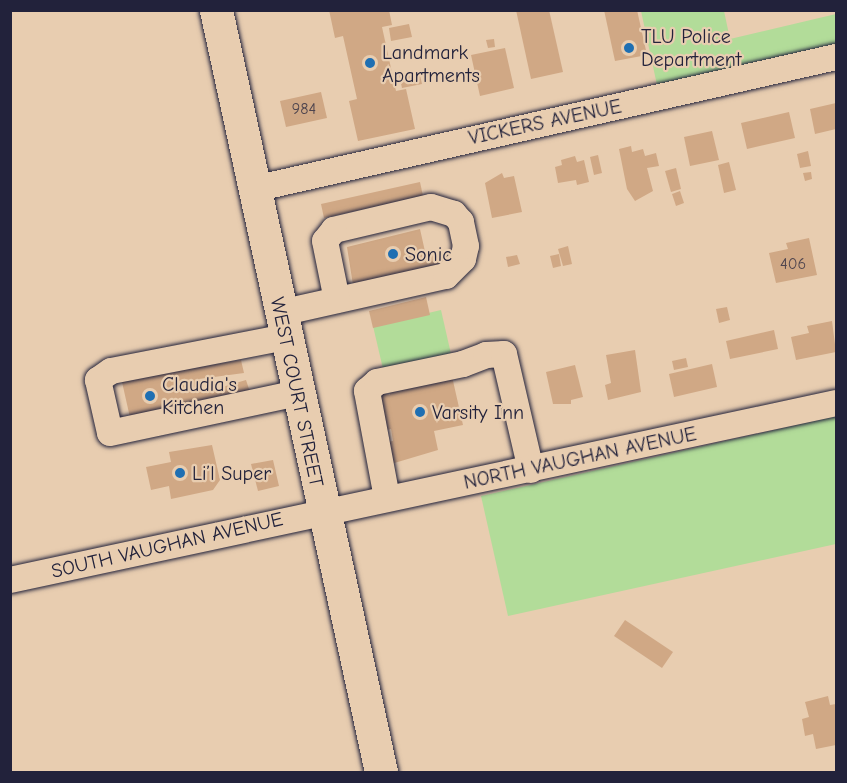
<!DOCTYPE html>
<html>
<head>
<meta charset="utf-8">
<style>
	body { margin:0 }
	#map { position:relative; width:847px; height:783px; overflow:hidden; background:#e8cdb0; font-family:"Comic Neue",sans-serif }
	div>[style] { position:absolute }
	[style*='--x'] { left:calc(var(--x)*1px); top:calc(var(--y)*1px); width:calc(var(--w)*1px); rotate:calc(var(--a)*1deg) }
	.green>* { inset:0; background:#b2dc99 }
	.building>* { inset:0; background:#d0a885 }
	.roads { filter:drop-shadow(0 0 2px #22223b) drop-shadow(0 0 2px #22223b) }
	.minor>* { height:26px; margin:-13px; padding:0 13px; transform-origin:13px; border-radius:13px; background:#e8cdb0 }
	.major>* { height:33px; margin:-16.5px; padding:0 16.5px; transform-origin:16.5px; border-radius:16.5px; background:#e8cdb0 }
	.dots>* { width:16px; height:16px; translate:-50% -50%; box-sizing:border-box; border:3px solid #e8cdb0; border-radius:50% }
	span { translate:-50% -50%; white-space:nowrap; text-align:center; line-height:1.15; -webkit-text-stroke:4.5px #e8cdb0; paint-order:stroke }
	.number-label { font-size:16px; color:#4e444e }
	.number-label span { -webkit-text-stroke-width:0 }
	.poi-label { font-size:20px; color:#22223b }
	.left { translate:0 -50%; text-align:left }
	.street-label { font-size:20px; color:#22223b }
	.frame { position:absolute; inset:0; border:12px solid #22223b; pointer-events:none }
</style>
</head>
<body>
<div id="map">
	<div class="green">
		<div style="clip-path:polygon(641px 11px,724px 11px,730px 39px,836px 14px,836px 46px,657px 85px)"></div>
		<div style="clip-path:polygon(441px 310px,451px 354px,383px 369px,373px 326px)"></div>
		<div style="clip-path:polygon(836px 416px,836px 544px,508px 616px,481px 496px)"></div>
	</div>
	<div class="building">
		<div style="clip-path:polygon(329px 10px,389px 10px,392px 25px,382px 27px,396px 91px,406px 89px,415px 129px,358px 141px,349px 101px,357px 99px,343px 36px,335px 38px)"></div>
		<div style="clip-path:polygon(516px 10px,549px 10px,563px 72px,531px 79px)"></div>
		<div style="clip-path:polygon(604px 10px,637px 10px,647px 55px,615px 61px)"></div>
		<div style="clip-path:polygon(409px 24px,412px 37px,391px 41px,389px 28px)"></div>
		<div style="clip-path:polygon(494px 39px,495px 47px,488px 48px,486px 40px)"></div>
		<div style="clip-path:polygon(505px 48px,514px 88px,480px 96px,471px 55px)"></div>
		<div style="clip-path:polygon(419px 71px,422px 84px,402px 88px,399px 75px)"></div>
		<div style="clip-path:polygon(321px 92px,327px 118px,286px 127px,280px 101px)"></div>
		<div style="clip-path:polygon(836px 103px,836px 129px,815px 134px,810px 109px)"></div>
		<div style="clip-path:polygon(789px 112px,795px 138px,747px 149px,741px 123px)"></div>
		<div style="clip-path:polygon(712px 131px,719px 160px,690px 166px,684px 137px)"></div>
		<div style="clip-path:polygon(631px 146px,632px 152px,643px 149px,645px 156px,656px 153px,659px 166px,647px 168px,653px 191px,635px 201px,627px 189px,619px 149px)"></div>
		<div style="clip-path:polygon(808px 151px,811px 166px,800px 168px,797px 154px)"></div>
		<div style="clip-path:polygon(598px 155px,602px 173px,594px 175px,590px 157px)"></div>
		<div style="clip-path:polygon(575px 156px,577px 162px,584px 160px,589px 182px,577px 185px,576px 180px,558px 183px,555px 167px,562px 165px,561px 160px)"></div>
		<div style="clip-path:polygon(729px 162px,736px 190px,724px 193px,718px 165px)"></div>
		<div style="clip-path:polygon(676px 168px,681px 189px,671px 192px,665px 171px)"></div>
		<div style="clip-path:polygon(811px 172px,812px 179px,805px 181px,803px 173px)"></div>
		<div style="clip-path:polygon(502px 173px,504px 178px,514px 176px,522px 212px,492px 218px,485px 183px)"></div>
		<div style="clip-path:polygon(420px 182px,423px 196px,324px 218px,321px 204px)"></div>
		<div style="clip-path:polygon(680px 191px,684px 203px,676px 206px,672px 194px)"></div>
		<div style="clip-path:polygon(420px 229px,426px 256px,439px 253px,442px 265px,353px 285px,347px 247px)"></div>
		<div style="clip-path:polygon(809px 238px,817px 275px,776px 283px,769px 253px,788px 249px,786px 243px)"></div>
		<div style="clip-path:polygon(568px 246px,572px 264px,563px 266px,558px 249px)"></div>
		<div style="clip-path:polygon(559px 254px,561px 266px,553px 268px,550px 256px)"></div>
		<div style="clip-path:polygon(517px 255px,520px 264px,508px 267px,506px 257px)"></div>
		<div style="clip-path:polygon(426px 297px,430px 315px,373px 328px,369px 311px)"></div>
		<div style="clip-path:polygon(727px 307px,730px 320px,719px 323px,716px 309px)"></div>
		<div style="clip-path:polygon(832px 321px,836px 352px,796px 360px,791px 337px,809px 333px,807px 326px)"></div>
		<div style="clip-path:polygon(774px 330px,778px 349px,730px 359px,726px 341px)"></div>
		<div style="clip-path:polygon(635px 350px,641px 392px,608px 400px,605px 385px,611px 383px,606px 355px)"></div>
		<div style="clip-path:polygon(686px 358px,688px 367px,674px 370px,672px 361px)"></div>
		<div style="clip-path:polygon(241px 360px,244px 373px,199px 379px,202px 393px,246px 380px,250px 392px,131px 422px,122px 382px,126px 379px)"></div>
		<div style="clip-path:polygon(712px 364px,717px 387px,674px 397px,669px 374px)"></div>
		<div style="clip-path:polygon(575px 365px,583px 397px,571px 400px,571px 404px,553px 404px,546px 372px)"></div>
		<div style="clip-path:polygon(451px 372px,463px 425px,434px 431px,438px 450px,391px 464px,386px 442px,393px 441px,391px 429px,384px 431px,378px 392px,390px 395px,388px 386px)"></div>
		<div style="clip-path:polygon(212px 445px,220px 480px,213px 490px,171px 499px,169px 486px,151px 490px,146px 467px,171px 462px,169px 452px)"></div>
		<div style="clip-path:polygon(273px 460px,279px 486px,258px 491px,251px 464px)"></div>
		<div style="clip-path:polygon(625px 620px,673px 652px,662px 668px,614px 636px)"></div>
		<div style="clip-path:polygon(828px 696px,830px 705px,836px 704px,836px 745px,816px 749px,813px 734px,805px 736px,802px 719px,809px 717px,805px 702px)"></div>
	</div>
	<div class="roads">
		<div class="minor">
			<div style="--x:254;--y:189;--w:597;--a:-12.78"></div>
			<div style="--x:280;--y:313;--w:170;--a:-12.6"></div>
			<div style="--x:446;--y:276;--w:24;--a:-45"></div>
			<div style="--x:463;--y:259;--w:13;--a:-77"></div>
			<div style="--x:466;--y:246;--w:25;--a:-102"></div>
			<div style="--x:461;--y:222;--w:11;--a:-131"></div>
			<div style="--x:454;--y:214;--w:24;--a:-163"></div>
			<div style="--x:431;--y:207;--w:100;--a:166.7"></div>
			<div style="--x:334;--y:230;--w:14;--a:129"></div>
			<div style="--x:325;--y:241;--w:60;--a:78.5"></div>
			<div style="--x:286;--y:337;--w:178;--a:169"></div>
			<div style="--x:111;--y:371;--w:16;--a:145"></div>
			<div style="--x:98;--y:380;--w:54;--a:77.2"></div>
			<div style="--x:110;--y:433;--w:192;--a:-12"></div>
			<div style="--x:387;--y:498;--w:109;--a:-100.6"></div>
			<div style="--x:367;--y:391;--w:13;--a:-42"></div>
			<div style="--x:377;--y:382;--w:88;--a:-11.8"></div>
			<div style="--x:463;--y:364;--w:25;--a:-21"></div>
			<div style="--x:486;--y:355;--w:18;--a:-3"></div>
			<div style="--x:504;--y:354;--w:119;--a:76.9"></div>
			<div style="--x:10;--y:580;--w:845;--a:-12.09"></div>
		</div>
		<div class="major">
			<div style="--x:216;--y:10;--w:780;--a:77.78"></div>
		</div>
	</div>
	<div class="dots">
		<div style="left:629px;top:48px;background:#1f6fb2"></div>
		<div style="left:370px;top:63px;background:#1f6fb2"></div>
		<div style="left:393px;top:254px;background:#1f6fb2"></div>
		<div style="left:150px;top:396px;background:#1f6fb2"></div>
		<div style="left:420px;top:412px;background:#1f6fb2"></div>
		<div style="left:180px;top:473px;background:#1f6fb2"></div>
	</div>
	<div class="number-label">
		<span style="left:304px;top:109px">984</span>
		<span style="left:793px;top:264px">406</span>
	</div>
	<div class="poi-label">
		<span class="left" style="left:641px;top:48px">TLU Police<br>Department</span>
		<span class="left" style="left:382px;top:64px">Landmark<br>Apartments</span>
		<span class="left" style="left:405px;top:254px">Sonic</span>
		<span class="left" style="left:162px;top:396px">Claudia's<br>Kitchen</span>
		<span class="left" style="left:432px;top:412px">Varsity Inn</span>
		<span class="left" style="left:192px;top:473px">Li’l Super</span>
	</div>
	<div class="street-label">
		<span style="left:545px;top:122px;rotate:-12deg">VICKERS AVENUE</span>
		<span style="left:297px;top:392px;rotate:78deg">WEST COURT STREET</span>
		<span style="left:580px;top:458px;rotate:-12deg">NORTH VAUGHAN AVENUE</span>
		<span style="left:167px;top:545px;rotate:-13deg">SOUTH VAUGHAN AVENUE</span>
	</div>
	<div class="frame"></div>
</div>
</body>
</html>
